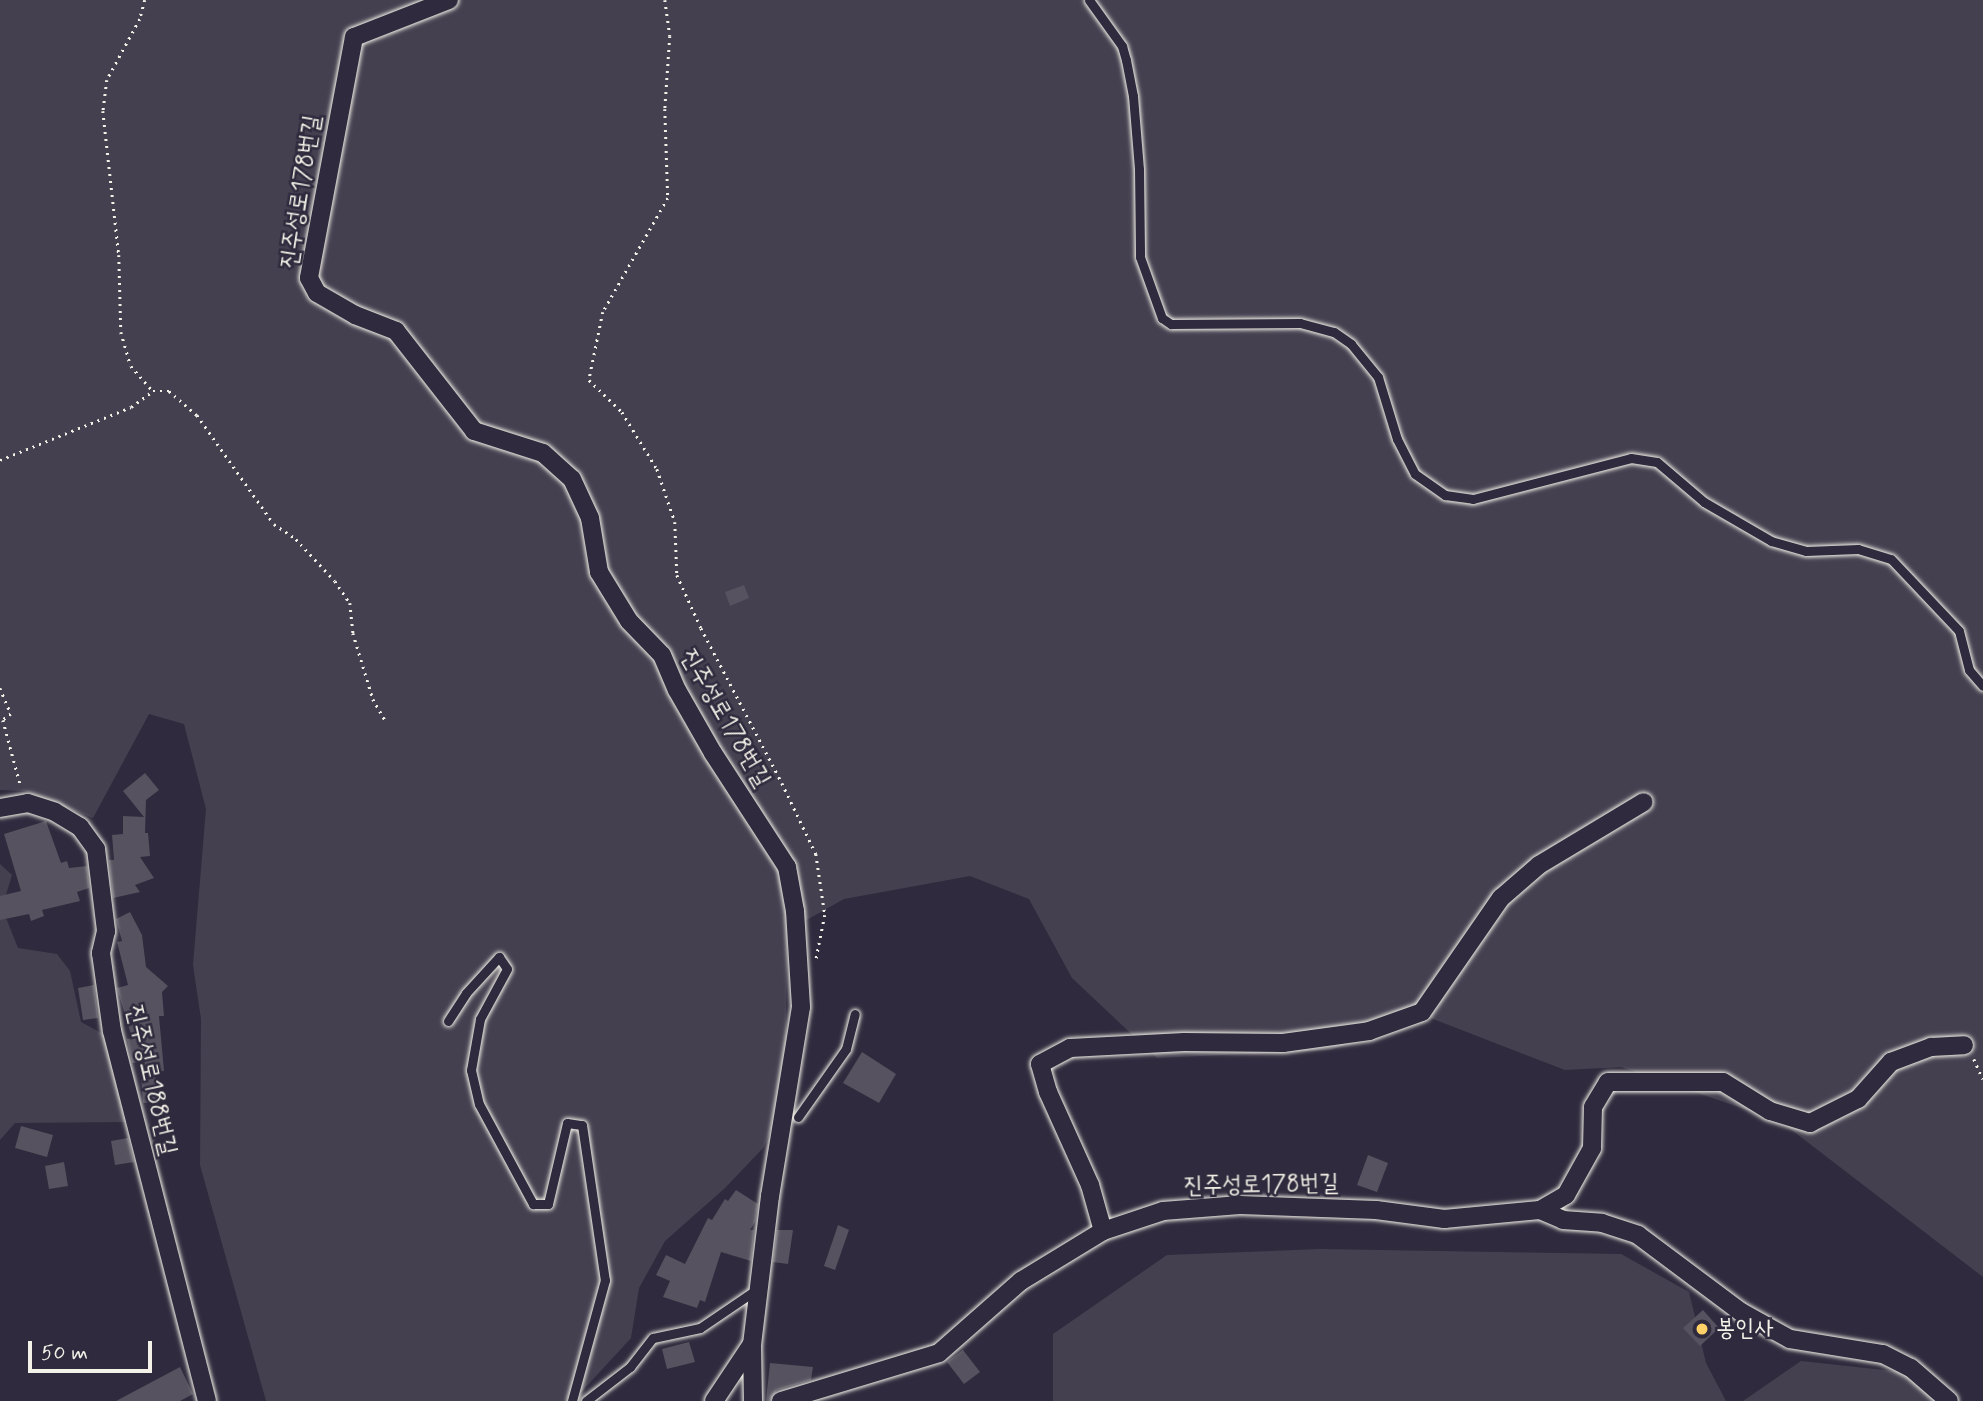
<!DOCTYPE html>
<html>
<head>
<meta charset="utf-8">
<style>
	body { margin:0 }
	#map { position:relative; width:1983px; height:1401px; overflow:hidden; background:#2f2a3d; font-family:Mynerve,"Poor Story",sans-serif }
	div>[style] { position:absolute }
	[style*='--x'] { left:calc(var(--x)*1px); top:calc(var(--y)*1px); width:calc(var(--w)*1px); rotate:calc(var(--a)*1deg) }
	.green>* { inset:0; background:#454050 }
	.building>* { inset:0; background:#56525f }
	.path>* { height:2.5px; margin-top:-1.25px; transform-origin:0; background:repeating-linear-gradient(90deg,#f4f1e8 0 2px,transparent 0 7px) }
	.roads { filter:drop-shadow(0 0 2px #f4f1e8) drop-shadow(0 0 2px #f4f1e8) }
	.service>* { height:9px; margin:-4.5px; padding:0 4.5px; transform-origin:4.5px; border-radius:4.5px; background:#2f2a3d }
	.minor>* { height:18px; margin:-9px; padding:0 9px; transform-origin:9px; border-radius:9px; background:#2f2a3d }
	.dots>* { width:19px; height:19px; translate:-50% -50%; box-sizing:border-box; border:4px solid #2f2a3d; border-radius:50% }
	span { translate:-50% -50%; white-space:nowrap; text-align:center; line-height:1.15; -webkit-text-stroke:5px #2f2a3d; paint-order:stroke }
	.street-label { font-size:24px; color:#f4f1e8 }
	.poi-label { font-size:24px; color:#f4f1e8 }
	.left { translate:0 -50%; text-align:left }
	.scale { position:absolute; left:28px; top:1341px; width:124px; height:32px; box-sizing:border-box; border:4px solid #f4f1e8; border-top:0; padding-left:9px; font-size:21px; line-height:24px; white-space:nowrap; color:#f4f1e8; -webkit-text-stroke:5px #2f2a3d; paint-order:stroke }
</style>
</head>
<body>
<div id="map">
	<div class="green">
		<div style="clip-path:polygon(0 0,1983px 0,1983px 1277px,1780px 1121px,1621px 1067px,1565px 1070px,1428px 1017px,1330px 1050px,1157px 1058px,1072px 978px,1029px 899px,970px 876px,844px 899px,787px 931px,786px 1043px,780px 1106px,764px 1147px,725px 1188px,665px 1241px,639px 1288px,631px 1338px,573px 1401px,266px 1401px,200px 1165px,201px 1019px,193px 965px,206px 809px,184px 724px,149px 714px,93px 818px,25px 791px,0 790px)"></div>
		<div style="clip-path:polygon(0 864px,12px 875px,2px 908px,18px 948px,57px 954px,70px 971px,81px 1022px,105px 1035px,127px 1122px,15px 1123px,0 1140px)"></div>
		<div style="clip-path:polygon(1320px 1249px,1621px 1254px,1689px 1292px,1706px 1363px,1726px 1401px,1053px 1401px,1053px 1334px,1167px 1255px)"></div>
		<div style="clip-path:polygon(1801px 1361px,1921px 1374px,1956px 1401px,1743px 1401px)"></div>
	</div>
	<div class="building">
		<div style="clip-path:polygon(744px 585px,749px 598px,730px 606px,725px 592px)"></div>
		<div style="clip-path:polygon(145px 773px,159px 790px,146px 800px,145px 833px,148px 833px,150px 856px,140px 857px,154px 878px,135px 885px,140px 892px,113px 898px,109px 860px,114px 860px,112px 835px,123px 834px,123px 816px,144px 817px,123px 791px)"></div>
		<div style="clip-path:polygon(46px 821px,61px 863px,67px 861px,69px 868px,87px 866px,89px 888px,77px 892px,80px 901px,42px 910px,44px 916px,31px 921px,29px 914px,0 920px,0 896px,21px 891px,4px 834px)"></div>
		<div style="clip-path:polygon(130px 912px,142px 935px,146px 967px,168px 986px,162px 992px,164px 1016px,159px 1016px,164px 1071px,155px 1071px,157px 1102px,143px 1103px,140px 1062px,132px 1063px,127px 1039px,132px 1038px,117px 988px,128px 985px,117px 942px,122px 941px,116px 919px)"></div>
		<div style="clip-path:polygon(94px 985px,98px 1018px,83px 1020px,78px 988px)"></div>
		<div style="clip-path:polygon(862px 1052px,896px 1074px,879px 1103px,843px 1083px)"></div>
		<div style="clip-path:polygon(21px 1126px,53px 1135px,47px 1157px,15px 1148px)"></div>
		<div style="clip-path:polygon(128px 1138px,134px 1162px,115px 1165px,111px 1141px)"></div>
		<div style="clip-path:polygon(1368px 1155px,1388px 1163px,1377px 1192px,1357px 1185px)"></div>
		<div style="clip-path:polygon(64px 1162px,68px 1186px,49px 1189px,45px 1166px)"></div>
		<div style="clip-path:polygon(736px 1190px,758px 1204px,755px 1222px,750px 1230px,754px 1230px,751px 1261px,721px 1252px,705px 1302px,700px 1300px,697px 1308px,663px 1297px,670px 1281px,656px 1275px,666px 1255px,685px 1264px,708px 1218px,712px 1220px,725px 1199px,728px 1201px)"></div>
		<div style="clip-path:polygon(838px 1225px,849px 1230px,835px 1270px,824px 1266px)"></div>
		<div style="clip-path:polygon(777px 1230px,793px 1230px,788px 1264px,773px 1262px)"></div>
		<div style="clip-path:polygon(1703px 1310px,1719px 1328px,1700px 1346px,1683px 1328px)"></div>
		<div style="clip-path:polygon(689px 1342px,695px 1362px,667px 1369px,662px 1349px)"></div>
		<div style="clip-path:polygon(963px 1350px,980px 1372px,964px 1384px,947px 1362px)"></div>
		<div style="clip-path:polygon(770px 1363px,813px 1367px,811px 1380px,777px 1390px,770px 1401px,766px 1401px)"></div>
		<div style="clip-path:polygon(180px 1367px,193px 1394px,180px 1401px,116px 1401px)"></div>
	</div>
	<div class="path">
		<div style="--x:145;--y:0;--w:20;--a:105"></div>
		<div style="--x:140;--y:19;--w:69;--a:118.4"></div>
		<div style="--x:107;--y:80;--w:31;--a:97"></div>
		<div style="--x:103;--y:111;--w:145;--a:83.7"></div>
		<div style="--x:119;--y:255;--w:77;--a:88.5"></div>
		<div style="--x:121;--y:332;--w:35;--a:74"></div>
		<div style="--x:131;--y:366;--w:33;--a:49"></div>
		<div style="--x:665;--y:0;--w:36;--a:82"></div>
		<div style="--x:670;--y:36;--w:73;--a:93.9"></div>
		<div style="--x:665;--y:109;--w:89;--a:88.1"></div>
		<div style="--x:668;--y:198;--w:131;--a:119.7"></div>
		<div style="--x:603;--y:312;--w:69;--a:101.6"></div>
		<div style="--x:589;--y:380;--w:46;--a:44.1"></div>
		<div style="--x:622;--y:412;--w:67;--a:58.4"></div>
		<div style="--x:657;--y:469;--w:56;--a:71.2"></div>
		<div style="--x:675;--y:522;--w:53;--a:87.8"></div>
		<div style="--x:677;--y:575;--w:58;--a:65.6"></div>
		<div style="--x:701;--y:628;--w:175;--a:62.4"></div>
		<div style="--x:782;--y:783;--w:79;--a:64.4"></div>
		<div style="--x:816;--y:854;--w:62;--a:81.6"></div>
		<div style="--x:825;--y:915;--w:46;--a:101.3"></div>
		<div style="--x:0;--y:460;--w:141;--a:-22"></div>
		<div style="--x:131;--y:407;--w:27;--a:-36"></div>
		<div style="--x:153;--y:391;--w:16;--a:0"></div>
		<div style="--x:169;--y:391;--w:37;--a:41"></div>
		<div style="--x:197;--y:415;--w:133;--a:54.8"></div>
		<div style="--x:274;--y:524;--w:27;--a:34"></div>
		<div style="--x:296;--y:539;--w:57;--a:47.1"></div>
		<div style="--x:335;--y:581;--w:27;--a:56"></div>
		<div style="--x:350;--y:603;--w:30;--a:84"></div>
		<div style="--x:353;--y:633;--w:69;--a:73.1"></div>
		<div style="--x:373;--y:699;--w:24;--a:60"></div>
		<div style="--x:0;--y:688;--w:28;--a:67"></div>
		<div style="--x:11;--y:714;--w:10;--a:143"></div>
		<div style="--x:3;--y:720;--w:69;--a:75"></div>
		<div style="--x:1974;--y:1059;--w:22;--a:66"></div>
	</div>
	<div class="roads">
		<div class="service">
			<div style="--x:1089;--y:0;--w:57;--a:54.3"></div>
			<div style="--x:1122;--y:46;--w:15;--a:74"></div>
			<div style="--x:1126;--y:60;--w:37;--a:79"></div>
			<div style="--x:1133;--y:96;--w:73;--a:85.3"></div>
			<div style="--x:1139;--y:169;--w:88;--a:89.3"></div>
			<div style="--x:1140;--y:257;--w:65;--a:70.2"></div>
			<div style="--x:1162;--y:318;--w:11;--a:34"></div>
			<div style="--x:1171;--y:324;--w:129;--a:-0.4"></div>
			<div style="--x:1300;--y:323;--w:35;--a:15"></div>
			<div style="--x:1334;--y:332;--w:21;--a:35"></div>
			<div style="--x:1351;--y:344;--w:43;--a:50.7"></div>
			<div style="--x:1378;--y:377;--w:65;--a:73"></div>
			<div style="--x:1397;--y:439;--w:39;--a:63"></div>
			<div style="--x:1415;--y:474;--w:37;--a:35"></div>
			<div style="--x:1445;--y:495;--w:28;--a:8"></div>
			<div style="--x:1473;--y:499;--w:163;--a:-14.5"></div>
			<div style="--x:1631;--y:458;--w:26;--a:9"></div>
			<div style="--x:1657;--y:462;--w:62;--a:40.4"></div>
			<div style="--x:1704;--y:502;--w:78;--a:30.2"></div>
			<div style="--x:1771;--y:541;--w:36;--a:16"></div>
			<div style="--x:1806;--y:551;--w:52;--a:-2.2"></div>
			<div style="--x:1858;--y:549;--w:34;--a:17"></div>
			<div style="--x:1891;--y:559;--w:99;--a:46.6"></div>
			<div style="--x:1959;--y:631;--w:40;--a:75.6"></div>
			<div style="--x:1969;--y:670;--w:21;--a:49"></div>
			<div style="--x:448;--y:1021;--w:33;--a:-57"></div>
			<div style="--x:466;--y:993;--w:49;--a:-47.5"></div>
			<div style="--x:499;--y:957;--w:14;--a:56"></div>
			<div style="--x:507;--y:969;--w:57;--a:118.4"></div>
			<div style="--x:480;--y:1019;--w:52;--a:100"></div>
			<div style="--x:471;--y:1070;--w:35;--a:77"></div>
			<div style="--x:479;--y:1104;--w:114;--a:61.6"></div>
			<div style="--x:533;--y:1204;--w:15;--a:0"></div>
			<div style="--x:548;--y:1204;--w:83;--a:-76.8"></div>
			<div style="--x:567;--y:1123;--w:15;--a:8"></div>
			<div style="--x:582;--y:1125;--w:157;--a:81.6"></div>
			<div style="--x:605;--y:1280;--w:125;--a:105.3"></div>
			<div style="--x:798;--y:1117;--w:83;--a:-54.8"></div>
			<div style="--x:846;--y:1049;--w:36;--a:-76"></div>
			<div style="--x:586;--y:1401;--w:56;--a:-37.7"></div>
			<div style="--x:630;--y:1367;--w:37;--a:-52"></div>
			<div style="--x:653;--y:1338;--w:48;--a:-12"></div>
			<div style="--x:700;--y:1328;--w:68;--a:-34.2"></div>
		</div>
		<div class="minor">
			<div style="--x:449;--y:0;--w:102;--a:158.7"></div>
			<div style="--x:354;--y:37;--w:245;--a:100.6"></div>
			<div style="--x:309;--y:278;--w:17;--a:62"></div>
			<div style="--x:317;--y:293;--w:44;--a:30.1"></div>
			<div style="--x:355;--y:315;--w:44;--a:21.3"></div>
			<div style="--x:396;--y:331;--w:127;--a:52"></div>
			<div style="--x:474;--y:431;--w:72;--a:17.7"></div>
			<div style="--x:543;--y:453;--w:39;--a:42"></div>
			<div style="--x:572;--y:479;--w:43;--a:65.2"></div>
			<div style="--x:590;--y:518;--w:55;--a:80.5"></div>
			<div style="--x:599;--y:572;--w:57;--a:58.5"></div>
			<div style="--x:629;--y:621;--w:47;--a:45.9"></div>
			<div style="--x:662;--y:655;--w:38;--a:67"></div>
			<div style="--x:677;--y:690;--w:73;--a:60.3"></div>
			<div style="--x:713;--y:753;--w:136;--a:57"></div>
			<div style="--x:787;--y:867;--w:45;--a:79.7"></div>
			<div style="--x:795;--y:911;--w:96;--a:86.4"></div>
			<div style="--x:801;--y:1007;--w:192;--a:99.3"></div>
			<div style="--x:770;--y:1196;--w:149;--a:96.9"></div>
			<div style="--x:752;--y:1344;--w:57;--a:89"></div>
			<div style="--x:0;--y:808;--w:28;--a:-10"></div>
			<div style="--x:28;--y:803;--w:28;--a:18"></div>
			<div style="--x:55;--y:812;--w:29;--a:31"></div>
			<div style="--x:80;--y:827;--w:27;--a:54"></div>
			<div style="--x:96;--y:849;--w:83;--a:83"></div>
			<div style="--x:106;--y:931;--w:23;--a:103"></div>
			<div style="--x:101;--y:953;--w:79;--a:82"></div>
			<div style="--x:112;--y:1031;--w:382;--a:75.6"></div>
			<div style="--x:1540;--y:1210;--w:25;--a:23"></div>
			<div style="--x:1563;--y:1220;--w:39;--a:4"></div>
			<div style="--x:1602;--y:1223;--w:38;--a:18"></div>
			<div style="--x:1638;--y:1235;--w:129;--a:36.8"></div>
			<div style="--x:1741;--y:1312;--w:56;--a:28.9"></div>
			<div style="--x:1790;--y:1339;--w:94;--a:9.2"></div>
			<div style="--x:1883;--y:1354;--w:31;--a:27"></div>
			<div style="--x:1911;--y:1368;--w:50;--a:41"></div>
			<div style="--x:1103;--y:1231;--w:48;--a:-105.8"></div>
			<div style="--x:1090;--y:1185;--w:102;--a:-114.3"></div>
			<div style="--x:1048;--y:1092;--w:29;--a:-106"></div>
			<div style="--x:1040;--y:1064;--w:34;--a:-28"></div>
			<div style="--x:1070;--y:1048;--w:114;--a:-3"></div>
			<div style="--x:1184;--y:1042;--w:99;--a:0.6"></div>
			<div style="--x:1283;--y:1043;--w:87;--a:-7.9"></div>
			<div style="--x:1369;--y:1031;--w:56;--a:-19.7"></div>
			<div style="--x:1422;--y:1012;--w:139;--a:-55.3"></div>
			<div style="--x:1501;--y:898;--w:50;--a:-41"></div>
			<div style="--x:1539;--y:865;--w:122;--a:-31"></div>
			<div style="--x:714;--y:1401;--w:69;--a:-56.3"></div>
			<div style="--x:781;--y:1401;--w:165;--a:-16.9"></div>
			<div style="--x:939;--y:1353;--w:109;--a:-41.3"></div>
			<div style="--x:1021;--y:1281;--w:96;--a:-31.4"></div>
			<div style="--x:1103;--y:1231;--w:63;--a:-18.4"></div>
			<div style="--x:1163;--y:1211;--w:77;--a:-4.5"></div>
			<div style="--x:1240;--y:1205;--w:136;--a:2.1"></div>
			<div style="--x:1376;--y:1210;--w:69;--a:7.5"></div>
			<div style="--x:1444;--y:1219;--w:96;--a:-5.4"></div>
			<div style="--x:1540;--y:1210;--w:30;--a:-30"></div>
			<div style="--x:1566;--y:1195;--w:54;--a:-61"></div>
			<div style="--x:1592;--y:1148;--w:41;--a:-88.6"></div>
			<div style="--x:1593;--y:1107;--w:29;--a:-59"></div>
			<div style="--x:1608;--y:1082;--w:115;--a:0"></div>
			<div style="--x:1723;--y:1082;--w:55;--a:31.7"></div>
			<div style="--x:1770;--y:1111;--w:42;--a:16.7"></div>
			<div style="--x:1810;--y:1123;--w:54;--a:-26.6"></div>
			<div style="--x:1858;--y:1099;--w:50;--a:-48.3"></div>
			<div style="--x:1891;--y:1062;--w:43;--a:-20.6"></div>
			<div style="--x:1931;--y:1047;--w:33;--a:-3"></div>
		</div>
	</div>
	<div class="dots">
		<div style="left:1702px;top:1329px;background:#ffd166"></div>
	</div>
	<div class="street-label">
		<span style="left:301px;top:192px;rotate:-81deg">진주성로178번길</span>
		<span style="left:725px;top:718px;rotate:60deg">진주성로178번길</span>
		<span style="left:151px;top:1080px;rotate:77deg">진주성로188번길</span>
		<span style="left:1261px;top:1185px;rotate:-1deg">진주성로178번길</span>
	</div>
	<div class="poi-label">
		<span class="left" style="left:1716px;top:1329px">봉인사</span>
	</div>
	<div class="scale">50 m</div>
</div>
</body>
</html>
